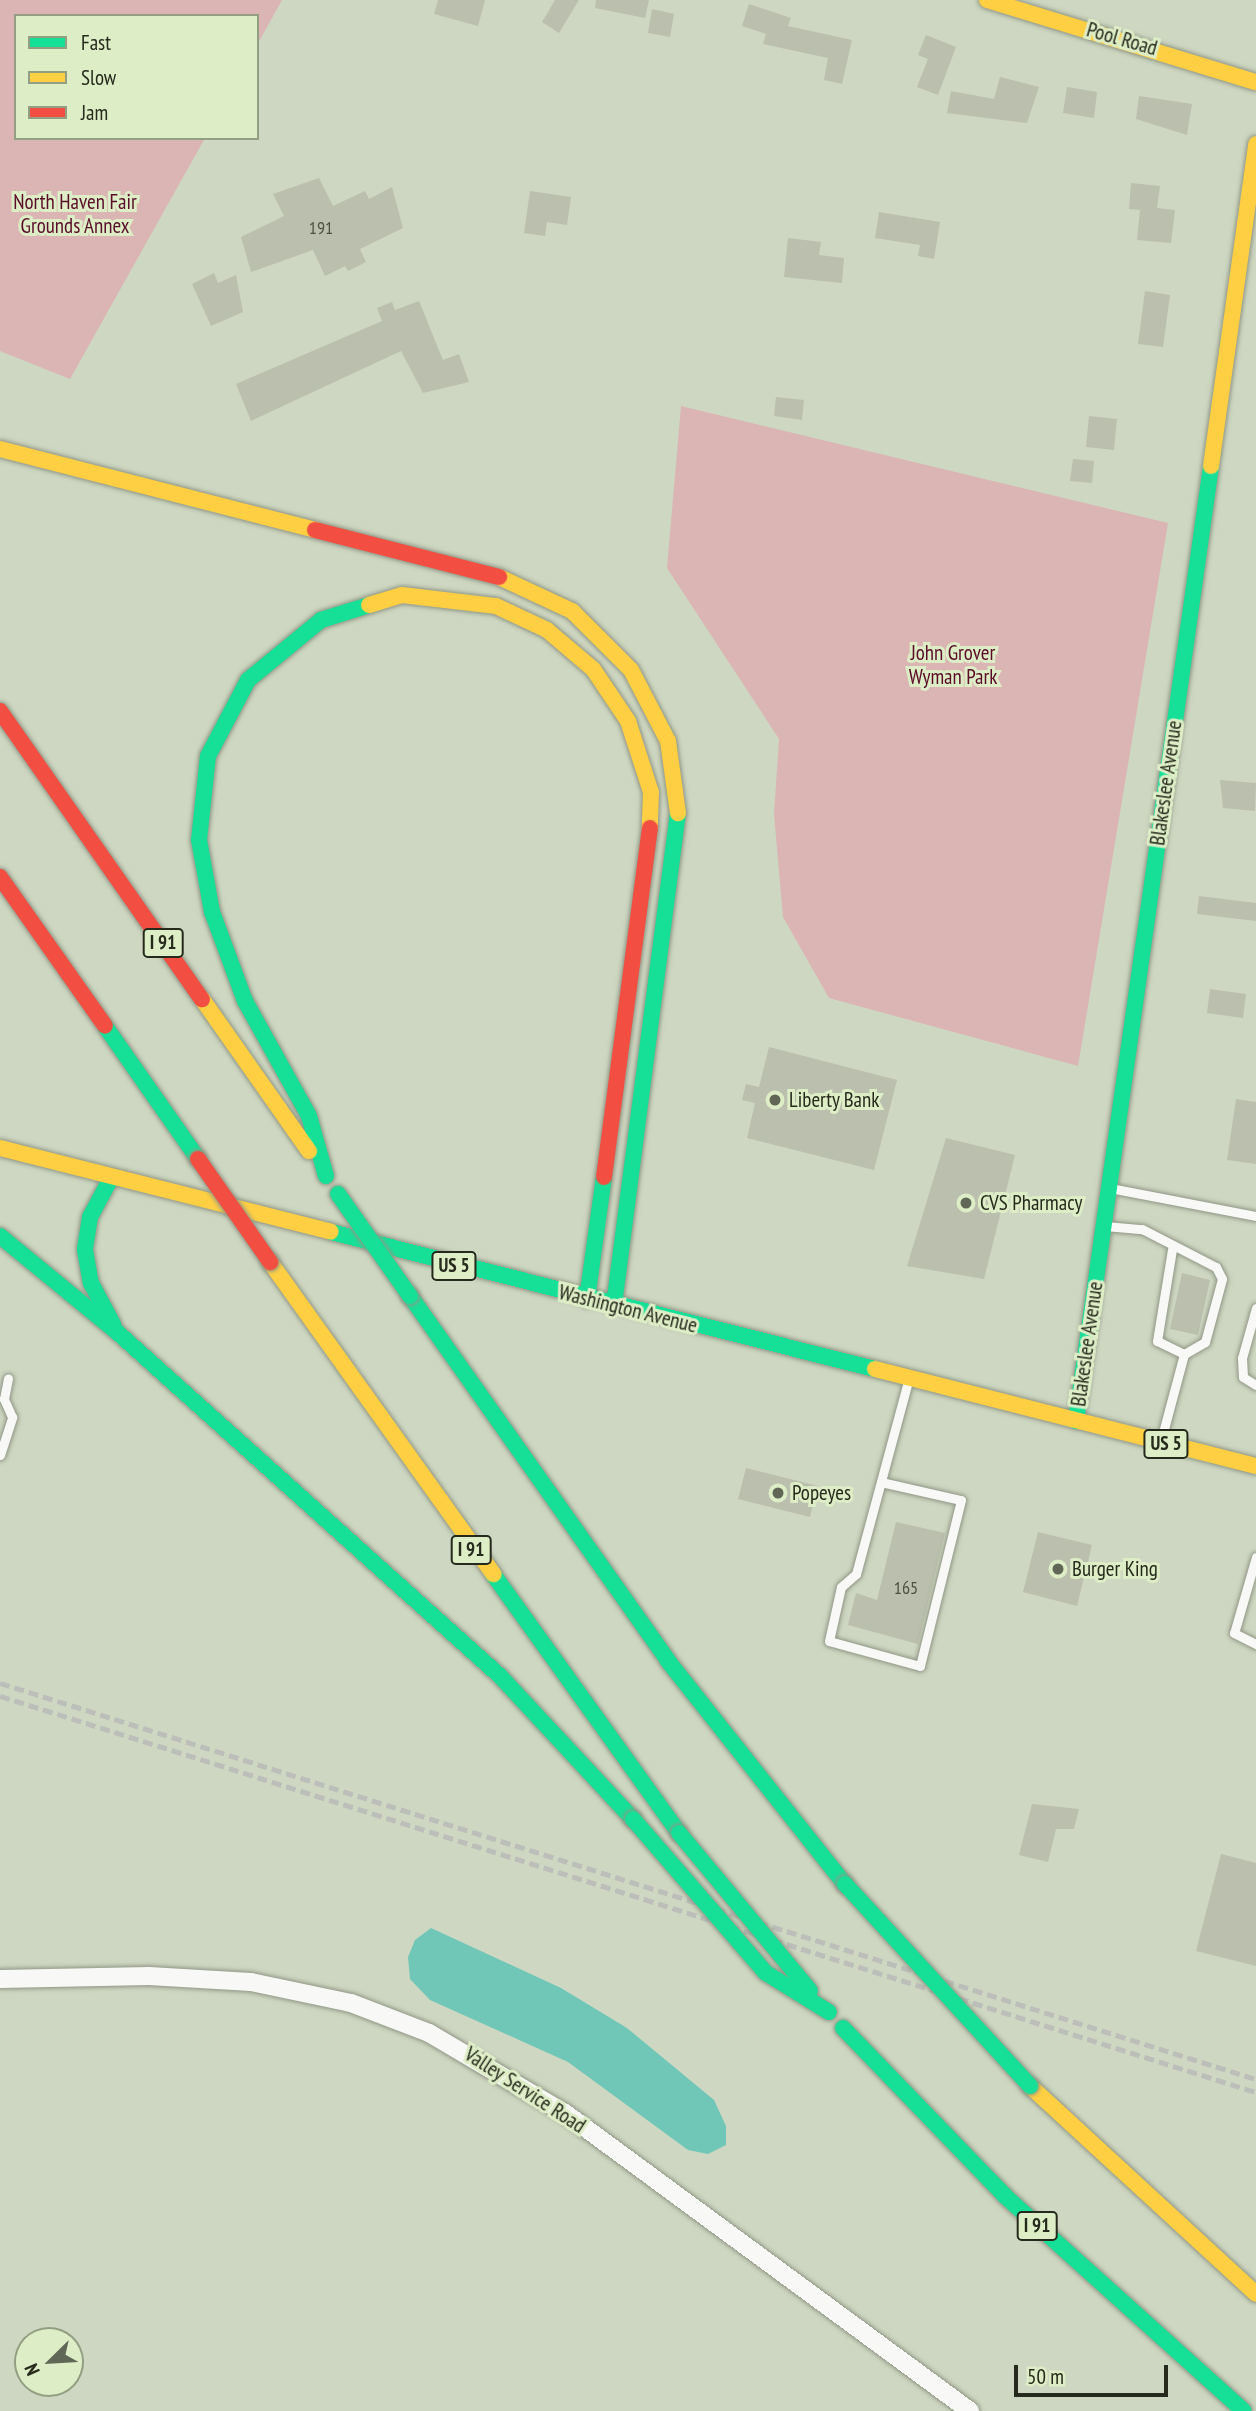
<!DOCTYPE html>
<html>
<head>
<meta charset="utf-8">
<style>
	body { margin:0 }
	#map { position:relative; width:1256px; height:2411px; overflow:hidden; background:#ced7c1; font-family:"PT Sans Narrow",sans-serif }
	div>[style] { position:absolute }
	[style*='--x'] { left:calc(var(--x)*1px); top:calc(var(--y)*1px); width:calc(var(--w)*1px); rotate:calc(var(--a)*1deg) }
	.green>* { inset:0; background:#dab5b4 }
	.water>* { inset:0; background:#70c7b7 }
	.building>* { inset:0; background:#bbbfad }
	.roads { filter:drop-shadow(0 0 2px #909786) drop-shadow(0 0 2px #909786) }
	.lane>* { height:9px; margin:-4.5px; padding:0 4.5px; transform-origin:4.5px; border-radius:4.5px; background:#f8f9f6 }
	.street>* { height:18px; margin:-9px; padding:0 9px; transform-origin:9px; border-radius:9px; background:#f8f9f6 }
	.fast>* { height:16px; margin:-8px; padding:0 8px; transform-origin:8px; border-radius:8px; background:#16e098 }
	.slow>* { height:16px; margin:-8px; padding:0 8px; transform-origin:8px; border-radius:8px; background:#ffcf43 }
	.jam>* { height:16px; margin:-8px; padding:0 8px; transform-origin:8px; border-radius:8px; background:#f24e42 }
	.rail>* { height:5px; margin-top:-2.5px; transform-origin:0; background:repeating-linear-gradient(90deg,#bcbeb9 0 10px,transparent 0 15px) }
	.bridges { filter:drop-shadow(0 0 2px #909786) drop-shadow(0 0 2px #909786) }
	.fast-bridge>* { height:16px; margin:-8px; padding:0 8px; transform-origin:8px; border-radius:8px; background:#16e098 }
	.jam-bridge>* { height:16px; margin:-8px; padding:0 8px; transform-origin:8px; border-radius:8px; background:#f24e42 }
	.dots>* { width:19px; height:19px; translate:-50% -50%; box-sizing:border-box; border:4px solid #ddedc6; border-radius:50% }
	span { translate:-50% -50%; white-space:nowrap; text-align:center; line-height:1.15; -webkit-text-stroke:6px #ddedc6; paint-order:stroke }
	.number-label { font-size:18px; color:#4c5142 }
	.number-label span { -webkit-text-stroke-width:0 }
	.shield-label span { padding:2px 5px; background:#ddedc6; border:2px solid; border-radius:5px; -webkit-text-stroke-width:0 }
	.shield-label { font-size:19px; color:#252a1c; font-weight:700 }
	.street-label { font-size:21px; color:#252a1c }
	.park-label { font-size:21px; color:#5a0c29 }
	.poi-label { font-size:21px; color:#252a1c }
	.left { translate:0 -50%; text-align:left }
	.legend { position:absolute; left:14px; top:14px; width:245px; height:126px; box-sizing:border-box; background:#ddedc6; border:2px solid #939f82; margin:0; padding:9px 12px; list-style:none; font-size:21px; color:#252a1c }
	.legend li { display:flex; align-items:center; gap:14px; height:35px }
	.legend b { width:35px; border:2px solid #939f82 }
	.north { position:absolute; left:14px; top:2327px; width:70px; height:70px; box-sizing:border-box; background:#ddedc6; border:2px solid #939f82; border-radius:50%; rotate:246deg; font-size:19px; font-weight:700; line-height:28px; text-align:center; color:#252a1c }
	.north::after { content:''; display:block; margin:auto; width:24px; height:32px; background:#606756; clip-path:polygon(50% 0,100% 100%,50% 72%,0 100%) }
	.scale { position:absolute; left:1014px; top:2365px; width:154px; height:32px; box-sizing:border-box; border:4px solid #252a1c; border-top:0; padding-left:9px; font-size:21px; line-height:24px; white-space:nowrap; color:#252a1c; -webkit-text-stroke:5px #ddedc6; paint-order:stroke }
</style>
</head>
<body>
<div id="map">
	<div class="green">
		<div style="clip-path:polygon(0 0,282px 0,257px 45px,257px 16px,16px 16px,16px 138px,205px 138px,70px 379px,0 351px)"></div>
		<div style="clip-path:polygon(681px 406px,1168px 523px,1078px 1066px,829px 998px,783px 917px,774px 814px,779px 739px,667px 568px)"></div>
	</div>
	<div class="water">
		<div style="clip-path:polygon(431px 1928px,561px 1988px,627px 2028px,714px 2100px,726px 2126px,726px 2145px,708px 2154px,688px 2150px,568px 2062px,430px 2000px,410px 1979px,408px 1957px,415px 1940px)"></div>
	</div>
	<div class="building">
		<div style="clip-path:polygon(438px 0,485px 0,478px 26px,434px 14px)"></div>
		<div style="clip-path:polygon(555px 0,579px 0,559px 33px,542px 22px)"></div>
		<div style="clip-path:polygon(596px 0,649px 0,645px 18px,595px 8px)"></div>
		<div style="clip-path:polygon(749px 4px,791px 18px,788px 26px,852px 40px,842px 84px,824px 80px,828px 58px,763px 44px,766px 34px,742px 26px)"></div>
		<div style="clip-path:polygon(652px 9px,674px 14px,670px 37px,648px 33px)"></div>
		<div style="clip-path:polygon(926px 35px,956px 47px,938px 95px,917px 87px,928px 59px,918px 55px)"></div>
		<div style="clip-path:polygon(1000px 77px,1039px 87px,1027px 123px,947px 113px,951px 91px,994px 99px)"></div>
		<div style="clip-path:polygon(1067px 87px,1097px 92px,1094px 118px,1063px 113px)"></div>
		<div style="clip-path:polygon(1139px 96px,1192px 104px,1187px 135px,1136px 119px)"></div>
		<div style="clip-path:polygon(319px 178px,333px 206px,365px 191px,369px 199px,392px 187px,403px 228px,360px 249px,366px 262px,348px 271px,345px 266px,325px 276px,313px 250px,251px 272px,241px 237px,284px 216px,273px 194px)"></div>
		<div style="clip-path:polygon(1131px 183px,1160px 186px,1157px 208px,1175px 210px,1171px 243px,1137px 240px,1140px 210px,1129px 209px)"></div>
		<div style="clip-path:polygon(530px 191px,571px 197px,567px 225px,547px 222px,545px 236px,524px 233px)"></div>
		<div style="clip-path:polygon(879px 212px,940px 222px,934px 259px,918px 256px,920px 245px,875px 238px)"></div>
		<div style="clip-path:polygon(788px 238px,821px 242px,819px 255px,844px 258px,842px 283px,784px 277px)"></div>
		<div style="clip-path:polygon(214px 273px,218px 283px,236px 275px,243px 312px,211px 326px,192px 284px)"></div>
		<div style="clip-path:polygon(1145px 291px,1170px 295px,1163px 347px,1138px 344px)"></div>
		<div style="clip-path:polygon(419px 301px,443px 360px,459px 354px,469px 382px,423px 393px,401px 351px,251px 421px,236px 384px,382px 321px,377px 308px,392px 302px,395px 310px)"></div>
		<div style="clip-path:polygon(776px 397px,804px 400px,802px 420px,774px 416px)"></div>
		<div style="clip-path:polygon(1089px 416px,1117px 419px,1114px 450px,1086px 447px)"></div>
		<div style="clip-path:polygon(1073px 459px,1094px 461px,1092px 483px,1070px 481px)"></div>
		<div style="clip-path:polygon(1220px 780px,1256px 783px,1255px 811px,1223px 808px)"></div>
		<div style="clip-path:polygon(1199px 896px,1256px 903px,1256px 921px,1197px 914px)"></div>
		<div style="clip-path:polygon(1210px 989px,1246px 994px,1243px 1018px,1207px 1013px)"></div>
		<div style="clip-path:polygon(769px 1047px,897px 1080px,874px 1170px,747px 1138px,755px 1103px,742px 1100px,746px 1084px,759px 1087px)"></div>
		<div style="clip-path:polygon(1236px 1099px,1256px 1102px,1256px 1164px,1227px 1160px)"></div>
		<div style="clip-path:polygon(946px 1138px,1015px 1155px,984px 1279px,907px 1266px)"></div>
		<div style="clip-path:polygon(1182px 1273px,1210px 1280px,1198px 1335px,1170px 1329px)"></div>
		<div style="clip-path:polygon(746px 1468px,818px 1486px,810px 1517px,738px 1499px)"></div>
		<div style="clip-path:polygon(896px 1522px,945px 1533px,918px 1644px,848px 1625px,856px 1593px,877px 1600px)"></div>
		<div style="clip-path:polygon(1038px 1532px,1092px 1545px,1077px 1606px,1023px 1592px)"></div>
		<div style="clip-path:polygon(1032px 1804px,1079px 1809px,1074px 1829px,1056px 1829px,1048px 1862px,1019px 1855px)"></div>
		<div style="clip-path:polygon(1221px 1854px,1256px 1863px,1256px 1966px,1196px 1951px)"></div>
	</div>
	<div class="roads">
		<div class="lane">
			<div style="--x:1110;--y:1188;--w:149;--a:10.9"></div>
			<div style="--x:1105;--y:1226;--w:37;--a:5"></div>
			<div style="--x:1142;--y:1229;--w:83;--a:27.2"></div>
			<div style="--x:1216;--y:1267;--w:13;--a:63"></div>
			<div style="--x:1222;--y:1279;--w:65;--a:105.1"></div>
			<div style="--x:1205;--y:1342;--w:24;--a:150"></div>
			<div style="--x:1184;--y:1354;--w:30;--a:-154"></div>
			<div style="--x:1157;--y:1341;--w:93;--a:-80.7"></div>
			<div style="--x:1256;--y:1308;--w:52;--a:105.6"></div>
			<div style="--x:1242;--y:1358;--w:19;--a:87"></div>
			<div style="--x:1243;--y:1377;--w:15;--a:32"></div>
			<div style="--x:1161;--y:1440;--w:89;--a:-75"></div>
			<div style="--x:0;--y:1455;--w:40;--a:-72"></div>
			<div style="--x:12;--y:1417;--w:20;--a:-114"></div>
			<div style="--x:4;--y:1399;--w:21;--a:-79"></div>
			<div style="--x:881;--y:1482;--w:82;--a:12.7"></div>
			<div style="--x:961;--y:1500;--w:171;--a:103.9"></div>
			<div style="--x:920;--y:1666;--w:94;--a:-164.6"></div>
			<div style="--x:829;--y:1641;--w:55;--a:-77.5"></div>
			<div style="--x:841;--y:1587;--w:20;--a:-41"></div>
			<div style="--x:856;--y:1574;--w:200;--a:-74.9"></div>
			<div style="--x:1256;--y:1557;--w:79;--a:106.1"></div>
			<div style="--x:1234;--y:1633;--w:25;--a:27"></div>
		</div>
		<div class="street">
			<div style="--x:0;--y:1979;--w:149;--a:-1.2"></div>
			<div style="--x:149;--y:1976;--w:102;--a:3.4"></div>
			<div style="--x:251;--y:1982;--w:102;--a:11.9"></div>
			<div style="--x:351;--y:2003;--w:84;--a:21"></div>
			<div style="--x:429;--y:2033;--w:158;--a:30.5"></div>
			<div style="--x:565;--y:2113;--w:503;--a:36.35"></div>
		</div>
		<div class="fast">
			<div style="--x:105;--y:1026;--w:162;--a:55"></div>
			<div style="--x:326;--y:1176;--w:62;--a:-105.8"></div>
			<div style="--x:309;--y:1116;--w:132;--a:-119.1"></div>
			<div style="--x:245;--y:1001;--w:95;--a:-110.3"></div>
			<div style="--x:212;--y:912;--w:73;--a:-100.2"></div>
			<div style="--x:199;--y:840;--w:84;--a:-83.9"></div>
			<div style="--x:208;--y:756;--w:86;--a:-62.2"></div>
			<div style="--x:248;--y:680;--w:94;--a:-39.4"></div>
			<div style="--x:321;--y:620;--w:50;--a:-17.4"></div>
			<div style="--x:111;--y:1178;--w:44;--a:118.3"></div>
			<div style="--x:90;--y:1217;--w:33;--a:99"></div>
			<div style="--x:85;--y:1250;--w:34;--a:80"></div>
			<div style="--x:91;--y:1283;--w:47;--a:61.8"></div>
			<div style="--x:331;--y:1232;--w:561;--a:14.14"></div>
			<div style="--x:0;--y:1236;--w:151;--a:39.4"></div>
			<div style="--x:117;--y:1332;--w:515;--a:41.93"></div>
			<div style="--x:500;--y:1676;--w:195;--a:47.1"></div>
			<div style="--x:410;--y:1296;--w:447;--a:54.7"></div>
			<div style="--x:668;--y:1661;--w:285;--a:51.6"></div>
			<div style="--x:587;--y:1299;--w:123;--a:-82.1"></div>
			<div style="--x:614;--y:1305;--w:496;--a:-82.6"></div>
			<div style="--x:1076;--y:1421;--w:964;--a:-81.95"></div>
			<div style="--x:493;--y:1574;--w:319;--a:54.3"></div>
			<div style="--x:843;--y:2028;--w:233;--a:46"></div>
			<div style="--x:1005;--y:2196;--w:321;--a:42"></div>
		</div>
		<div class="slow">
			<div style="--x:987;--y:0;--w:281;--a:17"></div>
			<div style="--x:0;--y:449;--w:325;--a:14.4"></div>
			<div style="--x:1211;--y:466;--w:325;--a:-82"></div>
			<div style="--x:499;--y:577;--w:81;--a:25"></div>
			<div style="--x:572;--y:611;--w:83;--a:45"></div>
			<div style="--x:631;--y:670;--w:80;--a:62.5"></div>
			<div style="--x:668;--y:741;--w:73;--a:82.1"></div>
			<div style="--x:369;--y:605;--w:34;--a:-17"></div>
			<div style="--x:402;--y:595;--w:95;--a:6.7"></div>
			<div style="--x:496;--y:606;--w:56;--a:25.2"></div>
			<div style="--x:547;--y:630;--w:60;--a:40.3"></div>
			<div style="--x:593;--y:669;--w:63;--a:56.1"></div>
			<div style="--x:628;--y:721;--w:75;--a:72.1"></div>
			<div style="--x:651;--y:792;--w:36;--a:92"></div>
			<div style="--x:202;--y:999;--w:186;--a:54.9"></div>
			<div style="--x:0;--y:1148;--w:341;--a:14.2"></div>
			<div style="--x:270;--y:1262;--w:384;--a:54.4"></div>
			<div style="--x:875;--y:1369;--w:393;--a:14.3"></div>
			<div style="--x:1030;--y:2086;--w:307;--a:42.6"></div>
		</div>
		<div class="jam">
			<div style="--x:315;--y:530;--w:190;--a:14.3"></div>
			<div style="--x:0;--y:711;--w:352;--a:55"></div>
			<div style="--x:0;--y:877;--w:182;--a:54.8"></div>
			<div style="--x:604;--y:1177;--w:352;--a:-82.5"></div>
		</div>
	</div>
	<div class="rail">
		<div style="--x:0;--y:1683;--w:1317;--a:17.5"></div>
		<div style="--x:0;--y:1696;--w:1317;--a:17.5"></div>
	</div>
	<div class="bridges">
		<div class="fast-bridge">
			<div style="--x:338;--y:1194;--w:125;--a:54.8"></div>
			<div style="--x:633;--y:1819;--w:203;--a:49.2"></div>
			<div style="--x:766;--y:1973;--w:74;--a:31.8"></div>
			<div style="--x:679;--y:1833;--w:205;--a:50.3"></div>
			<div style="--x:845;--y:1884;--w:274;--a:47.5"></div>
		</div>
		<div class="jam-bridge">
			<div style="--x:198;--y:1159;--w:126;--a:55"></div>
		</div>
	</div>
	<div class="dots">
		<div style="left:775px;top:1100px;background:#606756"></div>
		<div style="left:966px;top:1203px;background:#606756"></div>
		<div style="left:778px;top:1493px;background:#606756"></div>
		<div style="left:1058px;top:1569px;background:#606756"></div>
	</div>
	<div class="number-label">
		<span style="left:321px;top:228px">191</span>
		<span style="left:906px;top:1588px">165</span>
	</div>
	<div class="shield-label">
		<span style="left:163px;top:943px">I 91</span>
		<span style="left:454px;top:1266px">US 5</span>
		<span style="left:1166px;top:1444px">US 5</span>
		<span style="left:471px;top:1550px">I 91</span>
		<span style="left:1037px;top:2226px">I 91</span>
	</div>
	<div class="street-label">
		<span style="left:1122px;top:39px;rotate:16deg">Pool Road</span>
		<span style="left:1166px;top:783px;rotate:-82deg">Blakeslee Avenue</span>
		<span style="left:628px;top:1309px;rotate:14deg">Washington Avenue</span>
		<span style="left:1087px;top:1344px;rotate:-82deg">Blakeslee Avenue</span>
		<span style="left:525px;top:2090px;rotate:33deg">Valley Service Road</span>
	</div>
	<div class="park-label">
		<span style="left:75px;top:214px">North Haven Fair<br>Grounds Annex</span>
		<span style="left:953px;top:665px">John Grover<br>Wyman Park</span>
	</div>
	<div class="poi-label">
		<span class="left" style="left:789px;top:1100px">Liberty Bank</span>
		<span class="left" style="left:980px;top:1203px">CVS Pharmacy</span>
		<span class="left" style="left:792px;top:1493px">Popeyes</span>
		<span class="left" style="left:1072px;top:1569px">Burger King</span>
	</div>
	<ul class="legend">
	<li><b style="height:9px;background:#16e098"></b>Fast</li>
	<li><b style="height:9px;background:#ffcf43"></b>Slow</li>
	<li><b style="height:9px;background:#f24e42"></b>Jam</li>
	</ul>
	<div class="north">N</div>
	<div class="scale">50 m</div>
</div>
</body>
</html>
